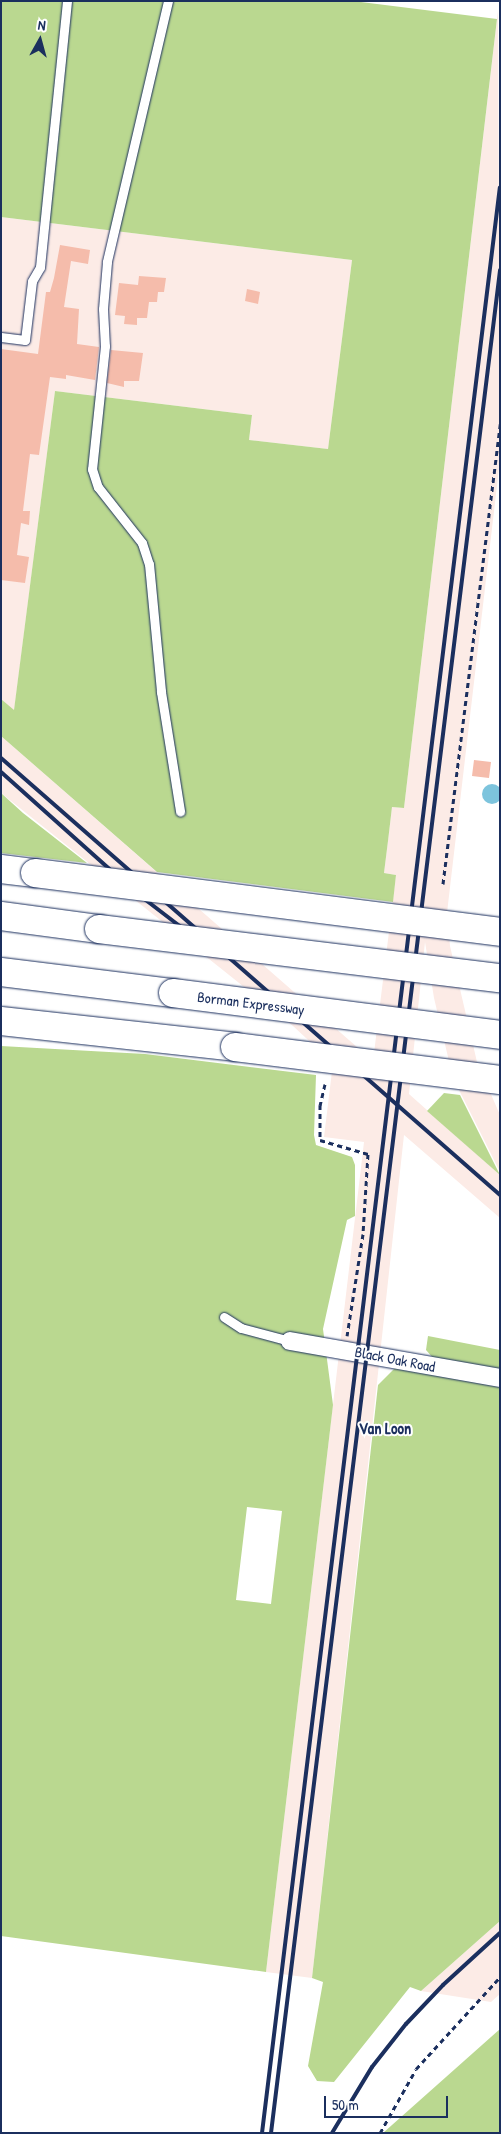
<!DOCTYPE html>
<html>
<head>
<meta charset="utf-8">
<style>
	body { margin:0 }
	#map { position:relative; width:501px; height:2134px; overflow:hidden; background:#fff; font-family:"Patrick Hand",sans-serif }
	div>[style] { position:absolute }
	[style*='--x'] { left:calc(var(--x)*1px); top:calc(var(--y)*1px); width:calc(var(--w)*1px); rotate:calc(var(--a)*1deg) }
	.built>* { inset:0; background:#fcebe6 }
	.green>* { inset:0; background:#bad890 }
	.water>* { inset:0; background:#7dc4dd }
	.round { border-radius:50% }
	.building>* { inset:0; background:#f5bcab }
	.path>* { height:3px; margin-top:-1.5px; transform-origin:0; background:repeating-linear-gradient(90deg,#1b2f5e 0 5px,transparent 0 9px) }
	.roads { filter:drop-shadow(0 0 1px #1b2f5e) drop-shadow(0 0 1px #1b2f5e) }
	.lane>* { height:9px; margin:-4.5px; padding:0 4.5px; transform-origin:4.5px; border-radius:4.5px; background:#fff }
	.street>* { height:18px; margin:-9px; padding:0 9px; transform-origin:9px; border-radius:9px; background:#fff }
	.highway>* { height:28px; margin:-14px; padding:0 14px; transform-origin:14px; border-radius:14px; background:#fff }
	.rail>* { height:4px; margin:-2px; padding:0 2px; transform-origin:2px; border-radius:2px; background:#1b2f5e }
	.bridges { filter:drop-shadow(0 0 1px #1b2f5e) drop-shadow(0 0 1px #1b2f5e) }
	.highway-bridge>* { height:28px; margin:-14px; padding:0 14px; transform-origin:14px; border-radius:14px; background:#fff }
	span { translate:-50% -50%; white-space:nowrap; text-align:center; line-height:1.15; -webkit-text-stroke:4px #fff; paint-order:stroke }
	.street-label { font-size:15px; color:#1b2f5e }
	.neighbourhood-label { font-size:16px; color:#1b2f5e; font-weight:700 }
	.frame { position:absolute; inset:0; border:2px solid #1b2f5e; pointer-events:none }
	.north { position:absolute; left:15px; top:15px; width:50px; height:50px; -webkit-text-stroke:4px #fff; paint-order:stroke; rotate:7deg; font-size:14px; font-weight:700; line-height:20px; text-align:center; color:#1b2f5e }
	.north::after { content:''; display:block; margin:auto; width:18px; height:22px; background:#1b2f5e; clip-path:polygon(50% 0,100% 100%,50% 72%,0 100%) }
	.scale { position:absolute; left:324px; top:2096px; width:124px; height:22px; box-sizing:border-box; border:2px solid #1b2f5e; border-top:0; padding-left:6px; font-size:15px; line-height:18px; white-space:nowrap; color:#1b2f5e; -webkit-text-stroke:4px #fff; paint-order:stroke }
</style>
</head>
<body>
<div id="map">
	<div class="built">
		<div style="clip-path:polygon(498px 11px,500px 460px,447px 913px,450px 946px,477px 1062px,500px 1115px,500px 1172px,453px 1078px,434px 998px,425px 942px,409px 1094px,500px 1175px,500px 1218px,404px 1135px,312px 1978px,266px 1972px,364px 1142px,324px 1137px,333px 1063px,293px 1026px,1px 793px,1px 736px,373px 1061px,396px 875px,384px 873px,388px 841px,392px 807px,404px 808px)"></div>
		<div style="clip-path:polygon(1px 217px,352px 260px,328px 449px,249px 440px,252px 415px,55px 391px,14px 711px,1px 699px)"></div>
		<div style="clip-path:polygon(500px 1921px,500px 1994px,491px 2002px,421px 1991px)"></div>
	</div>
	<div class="green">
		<div style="clip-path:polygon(1px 1px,353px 1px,497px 19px,404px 808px,392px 807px,388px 841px,384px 873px,396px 875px,393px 902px,157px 872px,1px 736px,1px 699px,14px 710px,55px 391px,252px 415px,249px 440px,328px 449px,352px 260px,1px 217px)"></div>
		<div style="clip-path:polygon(1px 793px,23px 813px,87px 863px,1px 853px)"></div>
		<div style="clip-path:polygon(evenodd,1px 1046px,145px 1054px,316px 1075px,314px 1135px,316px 1145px,352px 1157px,355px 1165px,355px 1216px,347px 1220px,323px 1329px,333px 1405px,266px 1972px,1px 1936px,1px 1046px,247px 1507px,282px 1511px,271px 1604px,236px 1600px,247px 1507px)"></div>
		<div style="clip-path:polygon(444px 1093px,460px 1095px,500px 1175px,427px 1111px)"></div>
		<div style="clip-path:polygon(428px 1336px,500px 1350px,500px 1374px,433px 1358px,426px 1350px)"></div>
		<div style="clip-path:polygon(395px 1368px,500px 1387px,500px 1921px,421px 1991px,410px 1987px,334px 2082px,317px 2081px,308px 2066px,323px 1982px,312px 1978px,378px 1385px)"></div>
		<div style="clip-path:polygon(500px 2029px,500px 2133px,383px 2133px)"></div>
	</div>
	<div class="water">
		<div class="round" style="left:482px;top:784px;width:20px;height:20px"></div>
	</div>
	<div class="building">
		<div style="clip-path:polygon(60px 245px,90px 250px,88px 264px,71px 261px,64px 307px,79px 309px,77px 344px,99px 347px,95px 380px,66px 375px,66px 379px,50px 377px,39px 455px,30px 454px,23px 511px,30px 511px,29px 525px,21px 523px,17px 555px,29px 557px,25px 583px,1px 580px,1px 349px,38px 354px,46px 292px,50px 292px,54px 278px)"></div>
		<div style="clip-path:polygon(139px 276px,166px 278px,164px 292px,158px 292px,157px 302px,149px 302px,147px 318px,137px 318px,137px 325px,124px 324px,125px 316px,115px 315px,119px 283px,138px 285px)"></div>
		<div style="clip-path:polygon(247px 289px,260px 292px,258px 304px,245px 301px)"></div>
		<div style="clip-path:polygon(111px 350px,143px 353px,139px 381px,124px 381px,124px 387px,107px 383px)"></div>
		<div style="clip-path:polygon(474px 760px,491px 762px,489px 778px,472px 776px)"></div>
	</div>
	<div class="path">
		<div style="--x:443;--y:884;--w:464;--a:-82.9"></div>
		<div style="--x:325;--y:1084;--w:22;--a:103"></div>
		<div style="--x:320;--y:1105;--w:35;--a:90"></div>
		<div style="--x:320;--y:1140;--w:50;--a:16.3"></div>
		<div style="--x:368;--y:1154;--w:80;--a:93.6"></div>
		<div style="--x:363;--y:1234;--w:103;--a:98.9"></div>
		<div style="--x:380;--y:2133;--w:73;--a:-60.6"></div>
		<div style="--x:416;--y:2069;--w:125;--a:-47.6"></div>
	</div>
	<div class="roads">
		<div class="lane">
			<div style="--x:168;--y:1;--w:268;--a:103.2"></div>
			<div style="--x:107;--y:262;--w:47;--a:94.9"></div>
			<div style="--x:103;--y:309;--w:37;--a:87"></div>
			<div style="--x:105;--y:346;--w:124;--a:96"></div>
			<div style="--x:92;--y:469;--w:19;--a:72"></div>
			<div style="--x:98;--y:487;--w:71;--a:51.8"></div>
			<div style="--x:142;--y:543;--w:22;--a:72"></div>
			<div style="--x:149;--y:564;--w:129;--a:84.6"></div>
			<div style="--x:161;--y:692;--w:121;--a:80.9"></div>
			<div style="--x:1;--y:337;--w:24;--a:7"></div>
			<div style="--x:25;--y:340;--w:59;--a:-83.2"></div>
			<div style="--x:32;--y:281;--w:16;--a:-60"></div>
			<div style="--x:40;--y:267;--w:267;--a:-84.2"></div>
			<div style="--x:224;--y:1317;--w:20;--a:33"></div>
			<div style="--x:241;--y:1328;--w:51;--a:14.9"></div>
		</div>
		<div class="street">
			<div style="--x:290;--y:1341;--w:213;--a:10"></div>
		</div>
		<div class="highway">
			<div style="--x:1;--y:869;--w:34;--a:7"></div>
			<div style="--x:1;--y:916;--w:99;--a:7.6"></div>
			<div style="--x:1;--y:972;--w:173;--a:7"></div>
			<div style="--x:1;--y:1021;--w:235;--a:6.3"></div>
		</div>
	</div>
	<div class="rail">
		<div style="--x:1;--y:758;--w:663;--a:41.21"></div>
		<div style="--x:1;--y:772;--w:178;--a:41.8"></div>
		<div style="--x:134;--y:891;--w:92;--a:37.5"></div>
		<div style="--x:262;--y:2133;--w:1960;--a:-83.03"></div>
		<div style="--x:271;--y:2133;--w:1877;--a:-82.99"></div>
		<div style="--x:332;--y:2133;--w:77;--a:-58.8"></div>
		<div style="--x:372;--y:2067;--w:55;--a:-51.7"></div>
		<div style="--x:406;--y:2024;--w:54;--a:-46.5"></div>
		<div style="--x:443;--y:1985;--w:77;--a:-42.4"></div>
	</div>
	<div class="bridges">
		<div class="highway-bridge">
			<div style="--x:35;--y:873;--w:469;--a:7.2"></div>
			<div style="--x:99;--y:929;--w:404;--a:7"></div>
			<div style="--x:173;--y:993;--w:330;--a:7.3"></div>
			<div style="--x:235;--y:1047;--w:267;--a:7.1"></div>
		</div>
	</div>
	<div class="street-label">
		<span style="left:251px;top:1003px;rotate:7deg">Borman Expressway</span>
		<span style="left:395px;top:1359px;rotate:11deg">Black Oak Road</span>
	</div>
	<div class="neighbourhood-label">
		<span style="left:385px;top:1428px">Van Loon</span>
	</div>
	<div class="frame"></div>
	<div class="north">N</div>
	<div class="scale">50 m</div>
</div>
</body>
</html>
